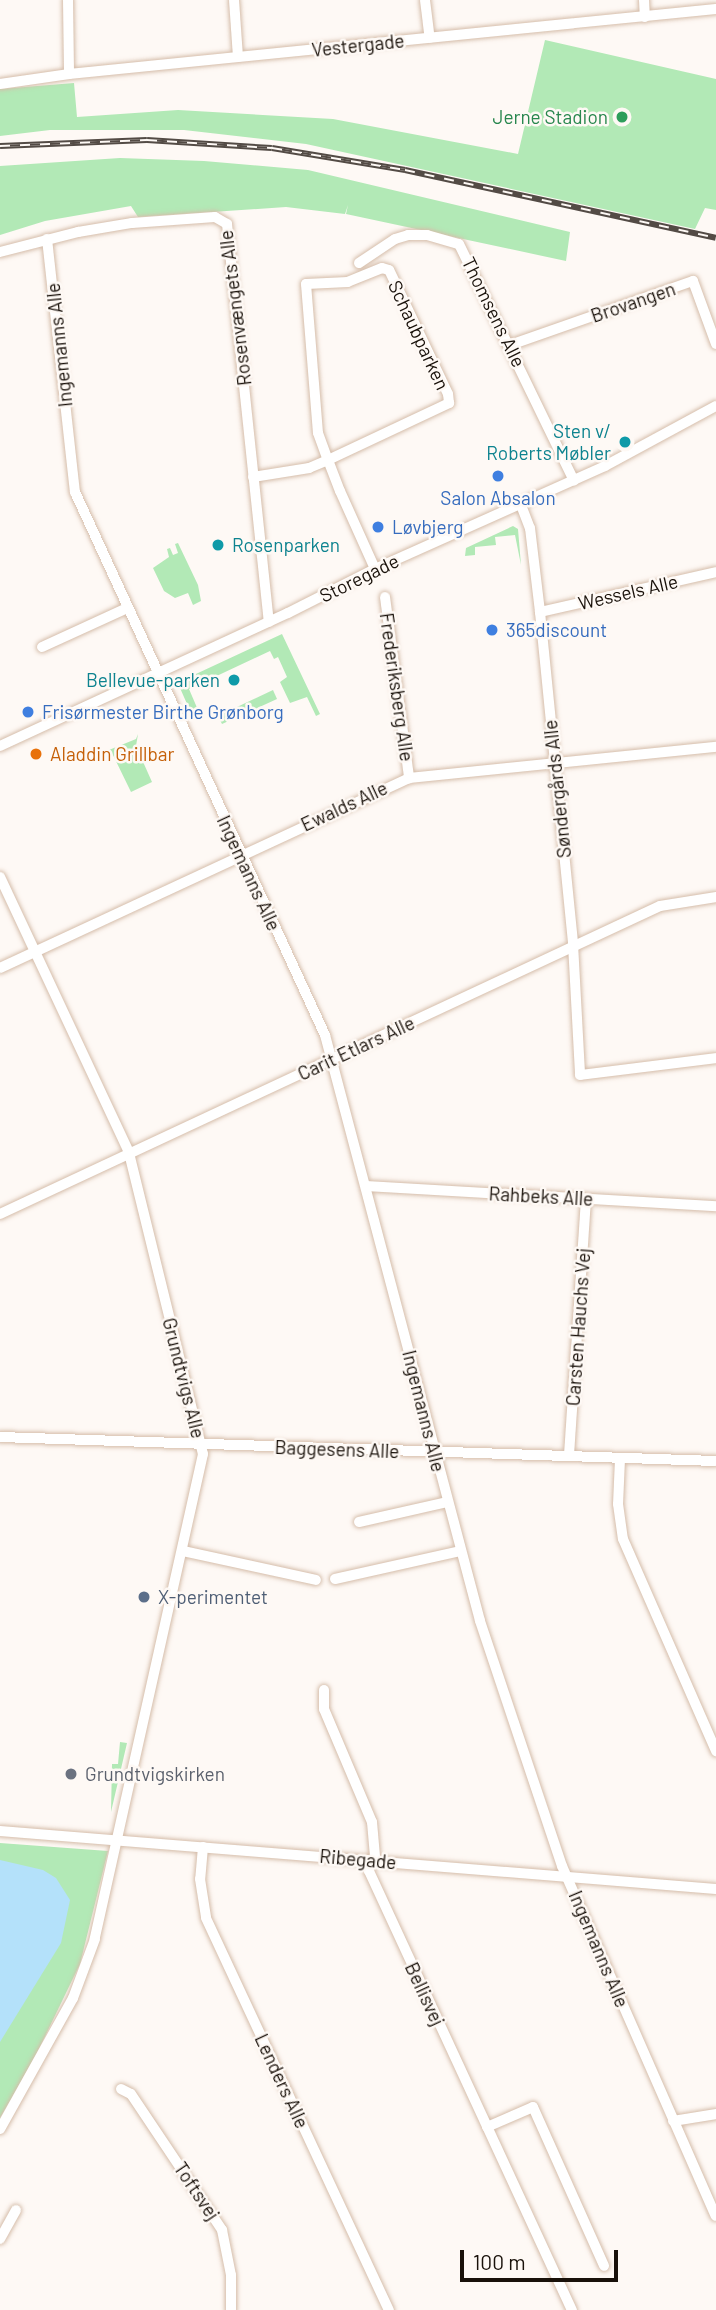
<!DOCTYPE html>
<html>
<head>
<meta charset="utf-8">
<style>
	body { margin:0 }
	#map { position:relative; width:716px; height:2310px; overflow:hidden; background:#fef9f5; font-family:Barlow,sans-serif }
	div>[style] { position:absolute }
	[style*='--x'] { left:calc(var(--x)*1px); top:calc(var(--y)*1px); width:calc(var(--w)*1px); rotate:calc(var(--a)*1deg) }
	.green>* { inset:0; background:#b2e9b6 }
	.water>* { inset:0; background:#b4e1fa }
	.roads { filter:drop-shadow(0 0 2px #d5bdaa) drop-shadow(0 0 2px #d5bdaa) }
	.minor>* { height:10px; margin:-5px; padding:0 5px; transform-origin:5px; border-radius:5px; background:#fff }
	.rail>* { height:6px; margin-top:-3px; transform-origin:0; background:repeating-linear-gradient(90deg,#fef9f5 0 10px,#534b45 0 20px); box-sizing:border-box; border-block:2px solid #534b45 }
	.dots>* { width:19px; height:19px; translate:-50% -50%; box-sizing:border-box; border:4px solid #fef9f5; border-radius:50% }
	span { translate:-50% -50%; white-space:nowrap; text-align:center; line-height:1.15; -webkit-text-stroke:5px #fef9f5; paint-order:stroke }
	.street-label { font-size:19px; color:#19110a }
	.leisure-label { font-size:19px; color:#27864d }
	.right { translate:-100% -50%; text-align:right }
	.culture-label { font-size:19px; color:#0d838f }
	.left { translate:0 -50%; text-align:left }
	.shop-label { font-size:19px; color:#366cbe }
	.food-label { font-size:19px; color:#c56008 }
	.service-label { font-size:19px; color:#4e5e75 }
	.worship-label { font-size:19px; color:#5b616d }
	.scale { position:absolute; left:460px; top:2250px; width:158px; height:32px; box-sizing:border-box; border:4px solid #19110a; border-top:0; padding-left:9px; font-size:21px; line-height:24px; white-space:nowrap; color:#19110a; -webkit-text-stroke:5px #fef9f5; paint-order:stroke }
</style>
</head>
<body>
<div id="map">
	<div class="green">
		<div style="clip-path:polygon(545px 40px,716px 79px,716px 210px,705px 208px,695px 229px,306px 144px,184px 130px,50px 130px,0 136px,0 89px,74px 83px,77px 117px,178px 110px,333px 119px,518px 154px)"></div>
		<div style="clip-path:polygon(120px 158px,204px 161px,308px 170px,570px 232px,566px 261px,346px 214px,348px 205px,345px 214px,286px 207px,138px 217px,131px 206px,45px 221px,0 235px,0 166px)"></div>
		<div style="clip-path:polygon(513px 526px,518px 529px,521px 565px,515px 535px,495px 537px,496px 545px,475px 547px,475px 555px,465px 556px,466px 548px)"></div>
		<div style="clip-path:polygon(178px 543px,198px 585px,201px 601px,193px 605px,188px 593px,175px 598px,164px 591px,153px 568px,169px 557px,167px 549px,170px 548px,173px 555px,178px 553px,175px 544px)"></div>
		<div style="clip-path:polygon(282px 634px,320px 714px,316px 716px,307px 697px,290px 703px,280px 682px,287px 677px,278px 657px,274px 659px,270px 651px,189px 689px,198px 710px,191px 713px,180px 688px,183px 680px)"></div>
		<div style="clip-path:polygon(273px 690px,277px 699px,222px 724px,218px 716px)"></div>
		<div style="clip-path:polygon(138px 734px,136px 746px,152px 782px,131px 792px,112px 753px,106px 756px,104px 752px,136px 739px)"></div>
		<div style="clip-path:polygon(120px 1742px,127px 1743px,111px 1812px,112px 1764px,118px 1764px)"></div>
		<div style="clip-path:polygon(0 1843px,108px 1851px,80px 1964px,35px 2057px,0 2118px)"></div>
	</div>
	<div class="water">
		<div style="clip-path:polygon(0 1860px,43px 1870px,56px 1878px,70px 1900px,61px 1943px,0 2042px)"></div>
	</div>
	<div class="roads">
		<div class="minor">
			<div style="--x:68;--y:0;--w:74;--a:89.2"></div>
			<div style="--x:234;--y:0;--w:57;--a:86"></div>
			<div style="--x:425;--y:0;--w:38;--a:83"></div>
			<div style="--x:644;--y:0;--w:17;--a:87"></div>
			<div style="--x:0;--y:84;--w:70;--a:-8.2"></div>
			<div style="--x:69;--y:74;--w:650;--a:-5.74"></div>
			<div style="--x:47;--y:239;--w:255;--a:83.7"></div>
			<div style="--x:75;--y:492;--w:598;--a:65.28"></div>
			<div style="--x:325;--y:1035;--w:606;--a:75.18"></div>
			<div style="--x:480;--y:1621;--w:258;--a:71.5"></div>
			<div style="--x:562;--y:1866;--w:382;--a:66.3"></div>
			<div style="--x:0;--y:252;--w:81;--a:-14.4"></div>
			<div style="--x:78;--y:232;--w:55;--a:-9.5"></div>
			<div style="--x:132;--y:223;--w:83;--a:-4.1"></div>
			<div style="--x:215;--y:217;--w:14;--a:30"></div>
			<div style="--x:227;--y:224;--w:400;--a:84"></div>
			<div style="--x:359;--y:263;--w:43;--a:-33.7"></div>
			<div style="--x:395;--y:239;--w:14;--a:-17"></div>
			<div style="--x:408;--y:235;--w:19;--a:0"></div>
			<div style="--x:427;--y:235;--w:33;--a:16"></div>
			<div style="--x:459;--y:244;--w:263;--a:64.1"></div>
			<div style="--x:510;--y:345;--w:194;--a:-19.3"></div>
			<div style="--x:693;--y:281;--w:67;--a:69.9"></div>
			<div style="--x:253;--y:477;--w:57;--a:-9.1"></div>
			<div style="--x:309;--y:468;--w:21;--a:-23"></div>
			<div style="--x:328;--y:460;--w:134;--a:-25.2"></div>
			<div style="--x:449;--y:403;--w:9;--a:-96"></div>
			<div style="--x:448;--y:394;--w:137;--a:-115.4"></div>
			<div style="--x:389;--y:270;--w:7;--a:-164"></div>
			<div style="--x:382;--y:268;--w:37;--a:158"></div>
			<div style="--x:348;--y:282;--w:42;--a:177.3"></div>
			<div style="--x:306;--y:284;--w:149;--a:85.4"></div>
			<div style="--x:318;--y:433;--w:29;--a:70"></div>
			<div style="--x:328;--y:460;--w:33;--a:69"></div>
			<div style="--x:340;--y:491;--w:85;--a:65.8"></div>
			<div style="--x:521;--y:505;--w:25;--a:69"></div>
			<div style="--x:530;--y:528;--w:85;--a:83.2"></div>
			<div style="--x:540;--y:612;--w:334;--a:84.3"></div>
			<div style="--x:573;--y:944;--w:131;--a:86.9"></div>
			<div style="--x:580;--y:1075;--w:137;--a:-7.1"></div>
			<div style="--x:385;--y:597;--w:183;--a:82.4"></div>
			<div style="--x:540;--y:612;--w:180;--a:-12.8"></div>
			<div style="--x:42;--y:647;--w:94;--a:-24.6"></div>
			<div style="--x:0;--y:746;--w:317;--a:-24.8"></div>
			<div style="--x:288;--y:613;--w:97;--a:-26.8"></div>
			<div style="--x:375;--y:569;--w:252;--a:-24.1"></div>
			<div style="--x:605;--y:466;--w:126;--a:-28.4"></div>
			<div style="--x:0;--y:877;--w:305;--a:64.9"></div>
			<div style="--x:129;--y:1153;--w:310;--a:76.2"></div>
			<div style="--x:203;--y:1454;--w:497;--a:102.6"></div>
			<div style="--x:95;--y:1939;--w:63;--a:110.4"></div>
			<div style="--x:73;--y:1998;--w:150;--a:119.1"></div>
			<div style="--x:0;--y:968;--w:451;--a:-24.9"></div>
			<div style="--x:409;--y:778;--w:309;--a:-5.8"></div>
			<div style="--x:366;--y:1186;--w:351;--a:3.3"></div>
			<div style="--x:0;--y:1214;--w:728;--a:-25.02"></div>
			<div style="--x:660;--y:906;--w:57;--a:-9.1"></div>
			<div style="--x:0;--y:1437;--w:716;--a:1.92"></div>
			<div style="--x:569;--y:1455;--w:257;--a:-86.2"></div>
			<div style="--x:620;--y:1459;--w:45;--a:92.5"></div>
			<div style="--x:618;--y:1504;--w:35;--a:82"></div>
			<div style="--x:623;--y:1539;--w:232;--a:66.3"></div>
			<div style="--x:359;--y:1522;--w:90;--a:-12.8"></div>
			<div style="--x:183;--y:1551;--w:136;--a:12.3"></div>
			<div style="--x:335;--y:1579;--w:128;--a:-12.6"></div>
			<div style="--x:324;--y:1690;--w:19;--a:90"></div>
			<div style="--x:324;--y:1709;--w:123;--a:67"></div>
			<div style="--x:372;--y:1822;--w:38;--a:85"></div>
			<div style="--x:0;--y:1831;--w:718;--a:4.63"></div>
			<div style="--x:203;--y:1847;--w:32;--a:95"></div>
			<div style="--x:200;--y:1879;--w:39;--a:81"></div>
			<div style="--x:206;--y:1918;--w:433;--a:65"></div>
			<div style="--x:368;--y:1860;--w:11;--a:85"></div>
			<div style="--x:369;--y:1871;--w:484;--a:65.2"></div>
			<div style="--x:121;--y:2089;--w:11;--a:27"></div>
			<div style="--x:131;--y:2094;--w:164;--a:56.2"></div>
			<div style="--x:222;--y:2230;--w:46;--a:78.7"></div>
			<div style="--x:231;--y:2275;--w:35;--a:90"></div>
			<div style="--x:673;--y:2121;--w:44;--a:-9.2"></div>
			<div style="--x:487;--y:2127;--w:50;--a:-23.5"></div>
			<div style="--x:533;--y:2107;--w:174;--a:65.9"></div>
			<div style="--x:0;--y:2239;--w:33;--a:-61"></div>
		</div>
	</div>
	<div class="rail">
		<div style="--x:0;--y:146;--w:147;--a:-2.3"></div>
		<div style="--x:147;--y:140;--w:125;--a:3.7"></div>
		<div style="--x:272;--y:148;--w:135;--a:9.4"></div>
		<div style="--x:405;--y:170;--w:318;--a:12.3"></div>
	</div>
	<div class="dots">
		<div style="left:622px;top:117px;background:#2e9e5b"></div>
		<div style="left:625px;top:442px;background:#0f9aa8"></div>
		<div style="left:498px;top:476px;background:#3f7fe0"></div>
		<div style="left:378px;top:527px;background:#3f7fe0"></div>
		<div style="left:218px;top:545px;background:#0f9aa8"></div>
		<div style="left:492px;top:630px;background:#3f7fe0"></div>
		<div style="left:234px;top:680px;background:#0f9aa8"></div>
		<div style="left:28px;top:712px;background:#3f7fe0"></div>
		<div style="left:36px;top:754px;background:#e8710a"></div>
		<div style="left:144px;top:1597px;background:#5c6f8a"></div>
		<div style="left:71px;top:1774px;background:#6b7280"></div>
	</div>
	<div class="street-label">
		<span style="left:358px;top:45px;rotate:-6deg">Vestergade</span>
		<span style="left:633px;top:302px;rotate:-19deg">Brovangen</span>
		<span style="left:235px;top:308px;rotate:-97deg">Rosenvængets Alle</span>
		<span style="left:494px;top:312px;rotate:64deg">Thomsens Alle</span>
		<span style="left:419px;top:335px;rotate:65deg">Schaubparken</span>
		<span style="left:59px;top:345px;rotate:-96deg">Ingemanns Alle</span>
		<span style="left:359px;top:578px;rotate:-26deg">Storegade</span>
		<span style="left:628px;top:592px;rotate:-13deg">Wessels Alle</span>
		<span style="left:397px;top:687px;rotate:82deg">Frederiksberg Alle</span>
		<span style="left:557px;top:789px;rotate:-96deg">Søndergårds Alle</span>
		<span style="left:344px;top:806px;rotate:-25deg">Ewalds Alle</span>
		<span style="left:249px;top:873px;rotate:65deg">Ingemanns Alle</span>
		<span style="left:356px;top:1048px;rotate:-25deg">Carit Etlars Alle</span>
		<span style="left:541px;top:1196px;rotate:3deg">Rahbeks Alle</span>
		<span style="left:578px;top:1327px;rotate:-86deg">Carsten Hauchs Vej</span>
		<span style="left:184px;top:1378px;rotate:76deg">Grundtvigs Alle</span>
		<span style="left:424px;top:1411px;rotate:76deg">Ingemanns Alle</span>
		<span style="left:337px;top:1449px;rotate:2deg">Baggesens Alle</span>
		<span style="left:358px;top:1859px;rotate:5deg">Ribegade</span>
		<span style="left:599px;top:1949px;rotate:67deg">Ingemanns Alle</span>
		<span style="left:425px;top:1994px;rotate:65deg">Bellisvej</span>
		<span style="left:282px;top:2081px;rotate:65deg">Lenders Alle</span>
		<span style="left:197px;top:2191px;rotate:56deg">Toftsvej</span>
	</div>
	<div class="leisure-label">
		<span class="right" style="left:608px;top:117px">Jerne Stadion</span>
	</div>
	<div class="culture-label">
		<span class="right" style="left:611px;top:442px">Sten v/<br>Roberts Møbler</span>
		<span class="left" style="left:232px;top:545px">Rosenparken</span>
		<span class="right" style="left:220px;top:680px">Bellevue-parken</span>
	</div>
	<div class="shop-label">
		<span style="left:498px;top:498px">Salon Absalon</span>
		<span class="left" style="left:392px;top:527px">Løvbjerg</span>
		<span class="left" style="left:506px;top:630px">365discount</span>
		<span class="left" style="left:42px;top:712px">Frisørmester Birthe Grønborg</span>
	</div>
	<div class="food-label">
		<span class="left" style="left:50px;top:754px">Aladdin Grillbar</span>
	</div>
	<div class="service-label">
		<span class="left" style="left:158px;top:1597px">X-perimentet</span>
	</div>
	<div class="worship-label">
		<span class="left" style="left:85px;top:1774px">Grundtvigskirken</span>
	</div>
	<div class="scale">100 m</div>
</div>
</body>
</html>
